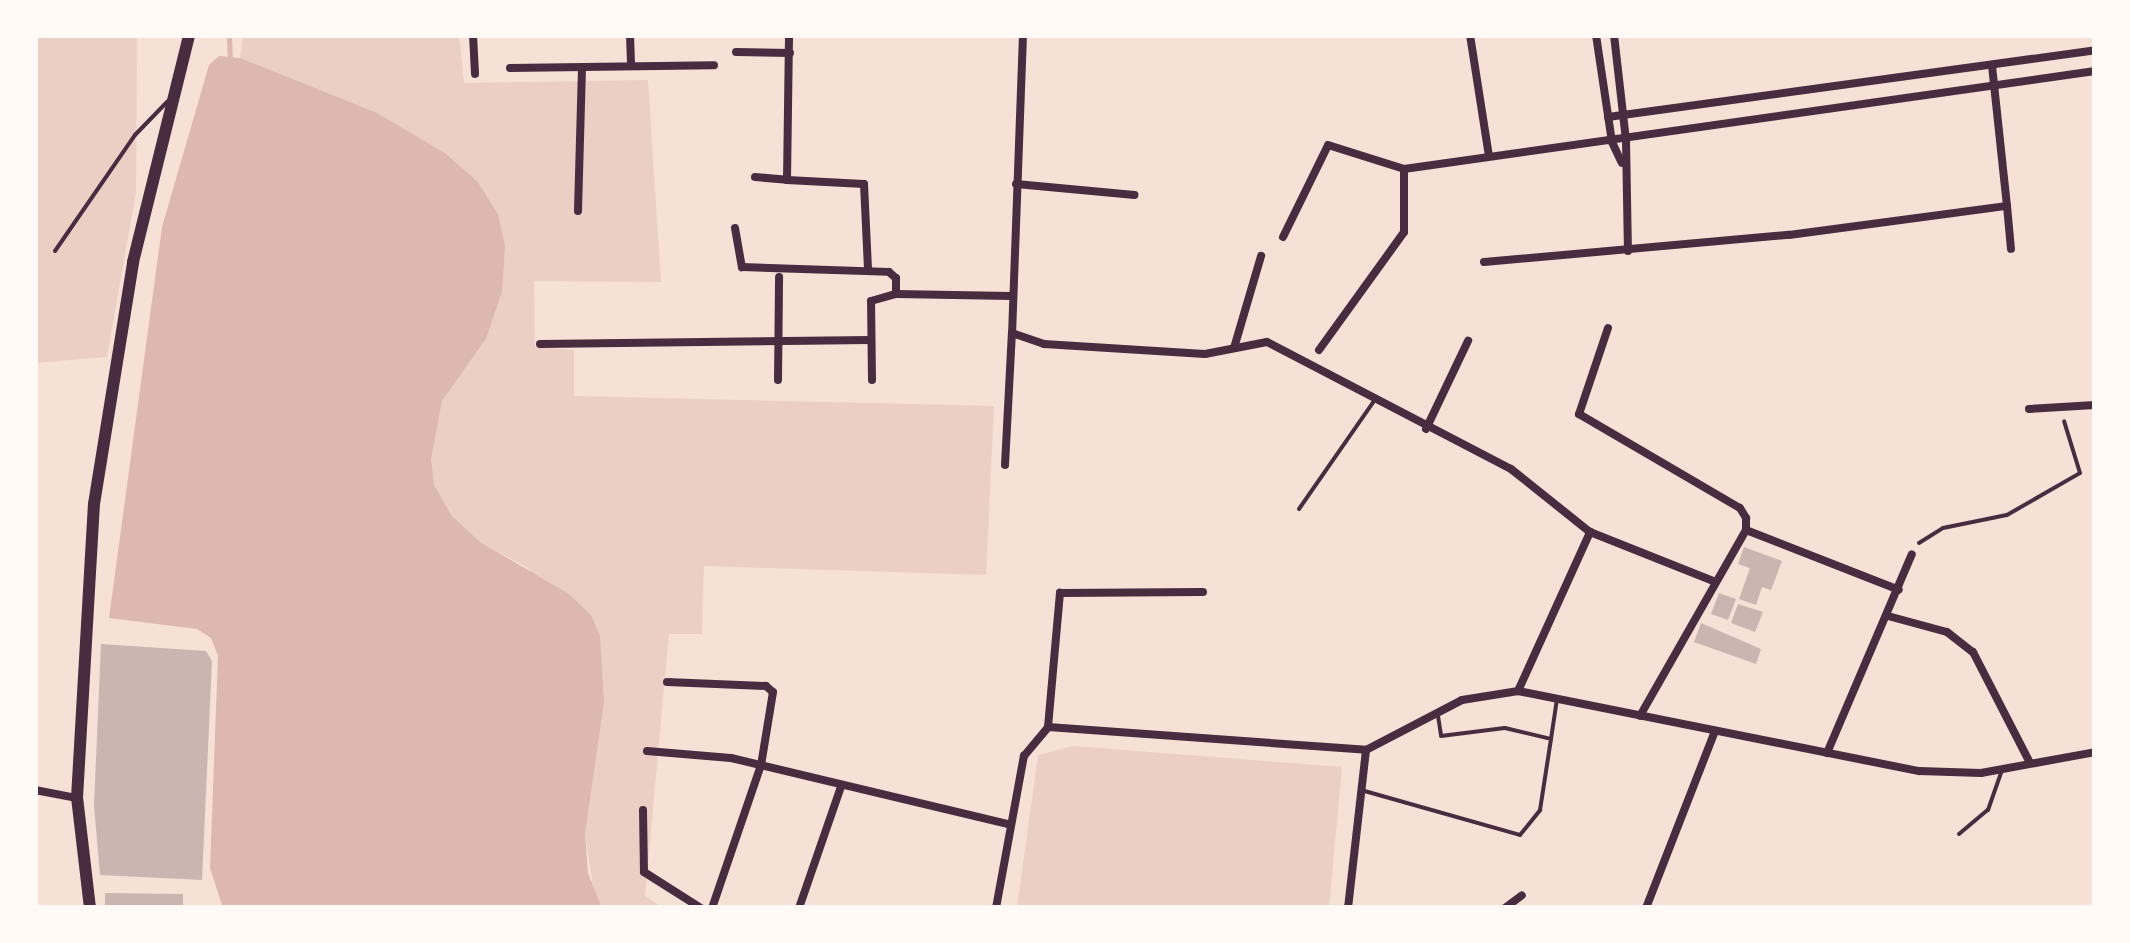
<!DOCTYPE html>
<html>
<head>
<meta charset="utf-8">
<style>
	body { margin:0 }
	#map { position:relative; width:2130px; height:943px; overflow:hidden; background:#f7e1d7; font-family:"Work Sans",sans-serif }
	div>[style] { position:absolute }
	[style*='--x'] { left:calc(var(--x)*1px); top:calc(var(--y)*1px); width:calc(var(--w)*1px); rotate:calc(var(--a)*1deg) }
	.green>* { inset:0; background:#ebcfc5 }
	.water>* { inset:0; background:#dcb8b0 }
	.stream>* { height:5px; margin:-2.5px; padding:0 2.5px; transform-origin:2.5px; border-radius:2.5px; background:#dcb8b0 }
	.building>* { inset:0; background:#ccb4b1 }
	.path>* { height:4px; margin:-2px; padding:0 2px; transform-origin:2px; border-radius:2px; background:#4a2c40 }
	.service>* { height:4px; margin:-2px; padding:0 2px; transform-origin:2px; border-radius:2px; background:#4a2c40 }
	.minor>* { height:8px; margin:-4px; padding:0 4px; transform-origin:4px; border-radius:4px; background:#4a2c40 }
	.primary>* { height:12px; margin:-6px; padding:0 6px; transform-origin:6px; border-radius:6px; background:#4a2c40 }
	span { translate:-50% -50%; white-space:nowrap; text-align:center; line-height:1.15; -webkit-text-stroke:8px #fffaf5; paint-order:stroke }
	.frame { position:absolute; inset:0; border:38px solid #fffaf5; pointer-events:none }
</style>
</head>
<body>
<div id="map">
	<div class="green">
		<div style="clip-path:polygon(35px 35px,137px 35px,136px 192px,107px 357px,35px 363px)"></div>
		<div style="clip-path:polygon(243px 35px,459px 35px,464px 83px,648px 80px,661px 282px,534px 281px,535px 347px,574px 350px,574px 396px,994px 406px,986px 575px,704px 566px,702px 634px,669px 634px,645px 896px,663px 908px,602px 908px,595px 898px,585px 834px,604px 703px,528px 568px,480px 542px,452px 516px,434px 485px,430px 460px,442px 401px,486px 339px,502px 292px,477px 181px,445px 153px,376px 113px,240px 58px)"></div>
		<div style="clip-path:polygon(1073px 746px,1342px 767px,1329px 908px,1017px 908px,1038px 755px)"></div>
	</div>
	<div class="water">
		<div style="clip-path:polygon(219px 56px,240px 58px,377px 113px,445px 153px,477px 181px,498px 214px,505px 246px,502px 292px,486px 339px,442px 401px,431px 459px,434px 485px,452px 516px,480px 542px,569px 594px,591px 615px,600px 636px,604px 703px,585px 834px,588px 873px,602px 908px,223px 908px,210px 868px,218px 656px,211px 638px,197px 629px,109px 618px,162px 227px,209px 65px)"></div>
	</div>
	<div class="stream">
		<div style="--x:229;--y:35;--w:27;--a:88"></div>
	</div>
	<div class="building">
		<div style="clip-path:polygon(1744px 547px,1782px 561px,1771px 590px,1762px 587px,1756px 605px,1739px 599px,1750px 568px,1738px 564px)"></div>
		<div style="clip-path:polygon(1719px 593px,1736px 599px,1728px 620px,1711px 614px)"></div>
		<div style="clip-path:polygon(1738px 604px,1763px 612px,1755px 632px,1731px 623px)"></div>
		<div style="clip-path:polygon(1701px 623px,1761px 649px,1756px 664px,1694px 642px)"></div>
		<div style="clip-path:polygon(101px 644px,206px 651px,212px 661px,202px 880px,100px 875px,94px 805px)"></div>
		<div style="clip-path:polygon(105px 893px,183px 894px,183px 908px,105px 908px)"></div>
	</div>
	<div class="path">
		<div style="--x:1919;--y:543;--w:28;--a:-32"></div>
		<div style="--x:1943;--y:528;--w:65;--a:-11.5"></div>
		<div style="--x:2007;--y:515;--w:84;--a:-29.9"></div>
		<div style="--x:2080;--y:473;--w:54;--a:-107.1"></div>
	</div>
	<div class="service">
		<div style="--x:55;--y:251;--w:141;--a:-55.4"></div>
		<div style="--x:135;--y:135;--w:47;--a:-45.9"></div>
		<div style="--x:1299;--y:509;--w:131;--a:-55.2"></div>
		<div style="--x:1438;--y:716;--w:20;--a:81"></div>
		<div style="--x:1441;--y:736;--w:64;--a:-7.1"></div>
		<div style="--x:1505;--y:728;--w:47;--a:13.4"></div>
		<div style="--x:1551;--y:739;--w:40;--a:-81.5"></div>
		<div style="--x:1361;--y:790;--w:165;--a:15.8"></div>
		<div style="--x:1520;--y:835;--w:32;--a:-51"></div>
		<div style="--x:1540;--y:810;--w:72;--a:-81.2"></div>
		<div style="--x:1959;--y:834;--w:38;--a:-40"></div>
		<div style="--x:1988;--y:810;--w:42;--a:-70.7"></div>
	</div>
	<div class="minor">
		<div style="--x:473;--y:35;--w:39;--a:87"></div>
		<div style="--x:630;--y:35;--w:31;--a:88"></div>
		<div style="--x:1023;--y:35;--w:298;--a:92.1"></div>
		<div style="--x:1012;--y:333;--w:34;--a:19"></div>
		<div style="--x:1044;--y:344;--w:161;--a:3.6"></div>
		<div style="--x:1205;--y:354;--w:63;--a:-11"></div>
		<div style="--x:1267;--y:342;--w:275;--a:27.5"></div>
		<div style="--x:1511;--y:469;--w:101;--a:38.6"></div>
		<div style="--x:1590;--y:532;--w:132;--a:21.7"></div>
		<div style="--x:1470;--y:35;--w:122;--a:81.1"></div>
		<div style="--x:1596;--y:35;--w:108;--a:81.5"></div>
		<div style="--x:1612;--y:142;--w:23;--a:65"></div>
		<div style="--x:1614;--y:35;--w:106;--a:83.5"></div>
		<div style="--x:1626;--y:140;--w:111;--a:89"></div>
		<div style="--x:736;--y:52;--w:54;--a:1.1"></div>
		<div style="--x:510;--y:68;--w:204;--a:-0.8"></div>
		<div style="--x:1608;--y:117;--w:492;--a:-7.8"></div>
		<div style="--x:755;--y:177;--w:32;--a:5"></div>
		<div style="--x:787;--y:180;--w:145;--a:-89.2"></div>
		<div style="--x:787;--y:180;--w:77;--a:3"></div>
		<div style="--x:864;--y:184;--w:86;--a:87.3"></div>
		<div style="--x:1016;--y:184;--w:119;--a:5.3"></div>
		<div style="--x:2007;--y:206;--w:43;--a:84.7"></div>
		<div style="--x:578;--y:211;--w:144;--a:-88.4"></div>
		<div style="--x:735;--y:228;--w:40;--a:80"></div>
		<div style="--x:742;--y:267;--w:147;--a:1.9"></div>
		<div style="--x:889;--y:272;--w:9;--a:41"></div>
		<div style="--x:896;--y:278;--w:16;--a:90"></div>
		<div style="--x:896;--y:294;--w:115;--a:1"></div>
		<div style="--x:1283;--y:237;--w:102;--a:-63.9"></div>
		<div style="--x:1328;--y:145;--w:80;--a:17.5"></div>
		<div style="--x:1484;--y:262;--w:306;--a:-5.1"></div>
		<div style="--x:1789;--y:235;--w:220;--a:-7.6"></div>
		<div style="--x:2007;--y:206;--w:142;--a:-96.1"></div>
		<div style="--x:1608;--y:328;--w:91;--a:108.6"></div>
		<div style="--x:1579;--y:414;--w:186;--a:30.3"></div>
		<div style="--x:1740;--y:508;--w:12;--a:59"></div>
		<div style="--x:1746;--y:518;--w:12;--a:90"></div>
		<div style="--x:1746;--y:530;--w:214;--a:119.7"></div>
		<div style="--x:540;--y:344;--w:330;--a:-0.7"></div>
		<div style="--x:1234;--y:348;--w:96;--a:-73.6"></div>
		<div style="--x:1319;--y:350;--w:145;--a:-54.2"></div>
		<div style="--x:1404;--y:232;--w:63;--a:-90"></div>
		<div style="--x:1404;--y:169;--w:698;--a:-8.07"></div>
		<div style="--x:778;--y:380;--w:103;--a:-89.4"></div>
		<div style="--x:872;--y:380;--w:79;--a:-90.7"></div>
		<div style="--x:871;--y:301;--w:26;--a:-16"></div>
		<div style="--x:2029;--y:409;--w:66;--a:-3.5"></div>
		<div style="--x:1426;--y:429;--w:98;--a:-64.5"></div>
		<div style="--x:1005;--y:465;--w:132;--a:-87"></div>
		<div style="--x:1746;--y:530;--w:164;--a:21.4"></div>
		<div style="--x:1888;--y:616;--w:61;--a:15.2"></div>
		<div style="--x:1947;--y:632;--w:33;--a:38"></div>
		<div style="--x:1973;--y:652;--w:125;--a:62.8"></div>
		<div style="--x:667;--y:682;--w:99;--a:2.3"></div>
		<div style="--x:766;--y:686;--w:9;--a:41"></div>
		<div style="--x:773;--y:692;--w:74;--a:99.3"></div>
		<div style="--x:761;--y:765;--w:151;--a:108.9"></div>
		<div style="--x:1518;--y:691;--w:175;--a:-65.6"></div>
		<div style="--x:1048;--y:727;--w:135;--a:-84.9"></div>
		<div style="--x:1060;--y:593;--w:143;--a:-0.4"></div>
		<div style="--x:1366;--y:750;--w:108;--a:-27.5"></div>
		<div style="--x:1462;--y:700;--w:57;--a:-9.1"></div>
		<div style="--x:1518;--y:691;--w:409;--a:11.3"></div>
		<div style="--x:1919;--y:771;--w:62;--a:1.8"></div>
		<div style="--x:1981;--y:773;--w:116;--a:-10.4"></div>
		<div style="--x:647;--y:751;--w:84;--a:4.8"></div>
		<div style="--x:731;--y:758;--w:284;--a:13.4"></div>
		<div style="--x:1827;--y:753;--w:216;--a:-66.9"></div>
		<div style="--x:35;--y:790;--w:43;--a:10.8"></div>
		<div style="--x:643;--y:810;--w:62;--a:89.1"></div>
		<div style="--x:644;--y:872;--w:67;--a:32.3"></div>
		<div style="--x:799;--y:908;--w:128;--a:-70.9"></div>
		<div style="--x:996;--y:908;--w:155;--a:-79.6"></div>
		<div style="--x:1024;--y:756;--w:38;--a:-50"></div>
		<div style="--x:1048;--y:727;--w:319;--a:4.1"></div>
		<div style="--x:1348;--y:908;--w:159;--a:-83.5"></div>
		<div style="--x:1505;--y:908;--w:21;--a:-37"></div>
		<div style="--x:1646;--y:908;--w:190;--a:-68.7"></div>
	</div>
	<div class="primary">
		<div style="--x:90;--y:908;--w:111;--a:-96.7"></div>
		<div style="--x:77;--y:798;--w:294;--a:-86.7"></div>
		<div style="--x:94;--y:504;--w:245;--a:-80.8"></div>
		<div style="--x:133;--y:262;--w:234;--a:-76.1"></div>
	</div>
	<div class="frame"></div>
</div>
</body>
</html>
